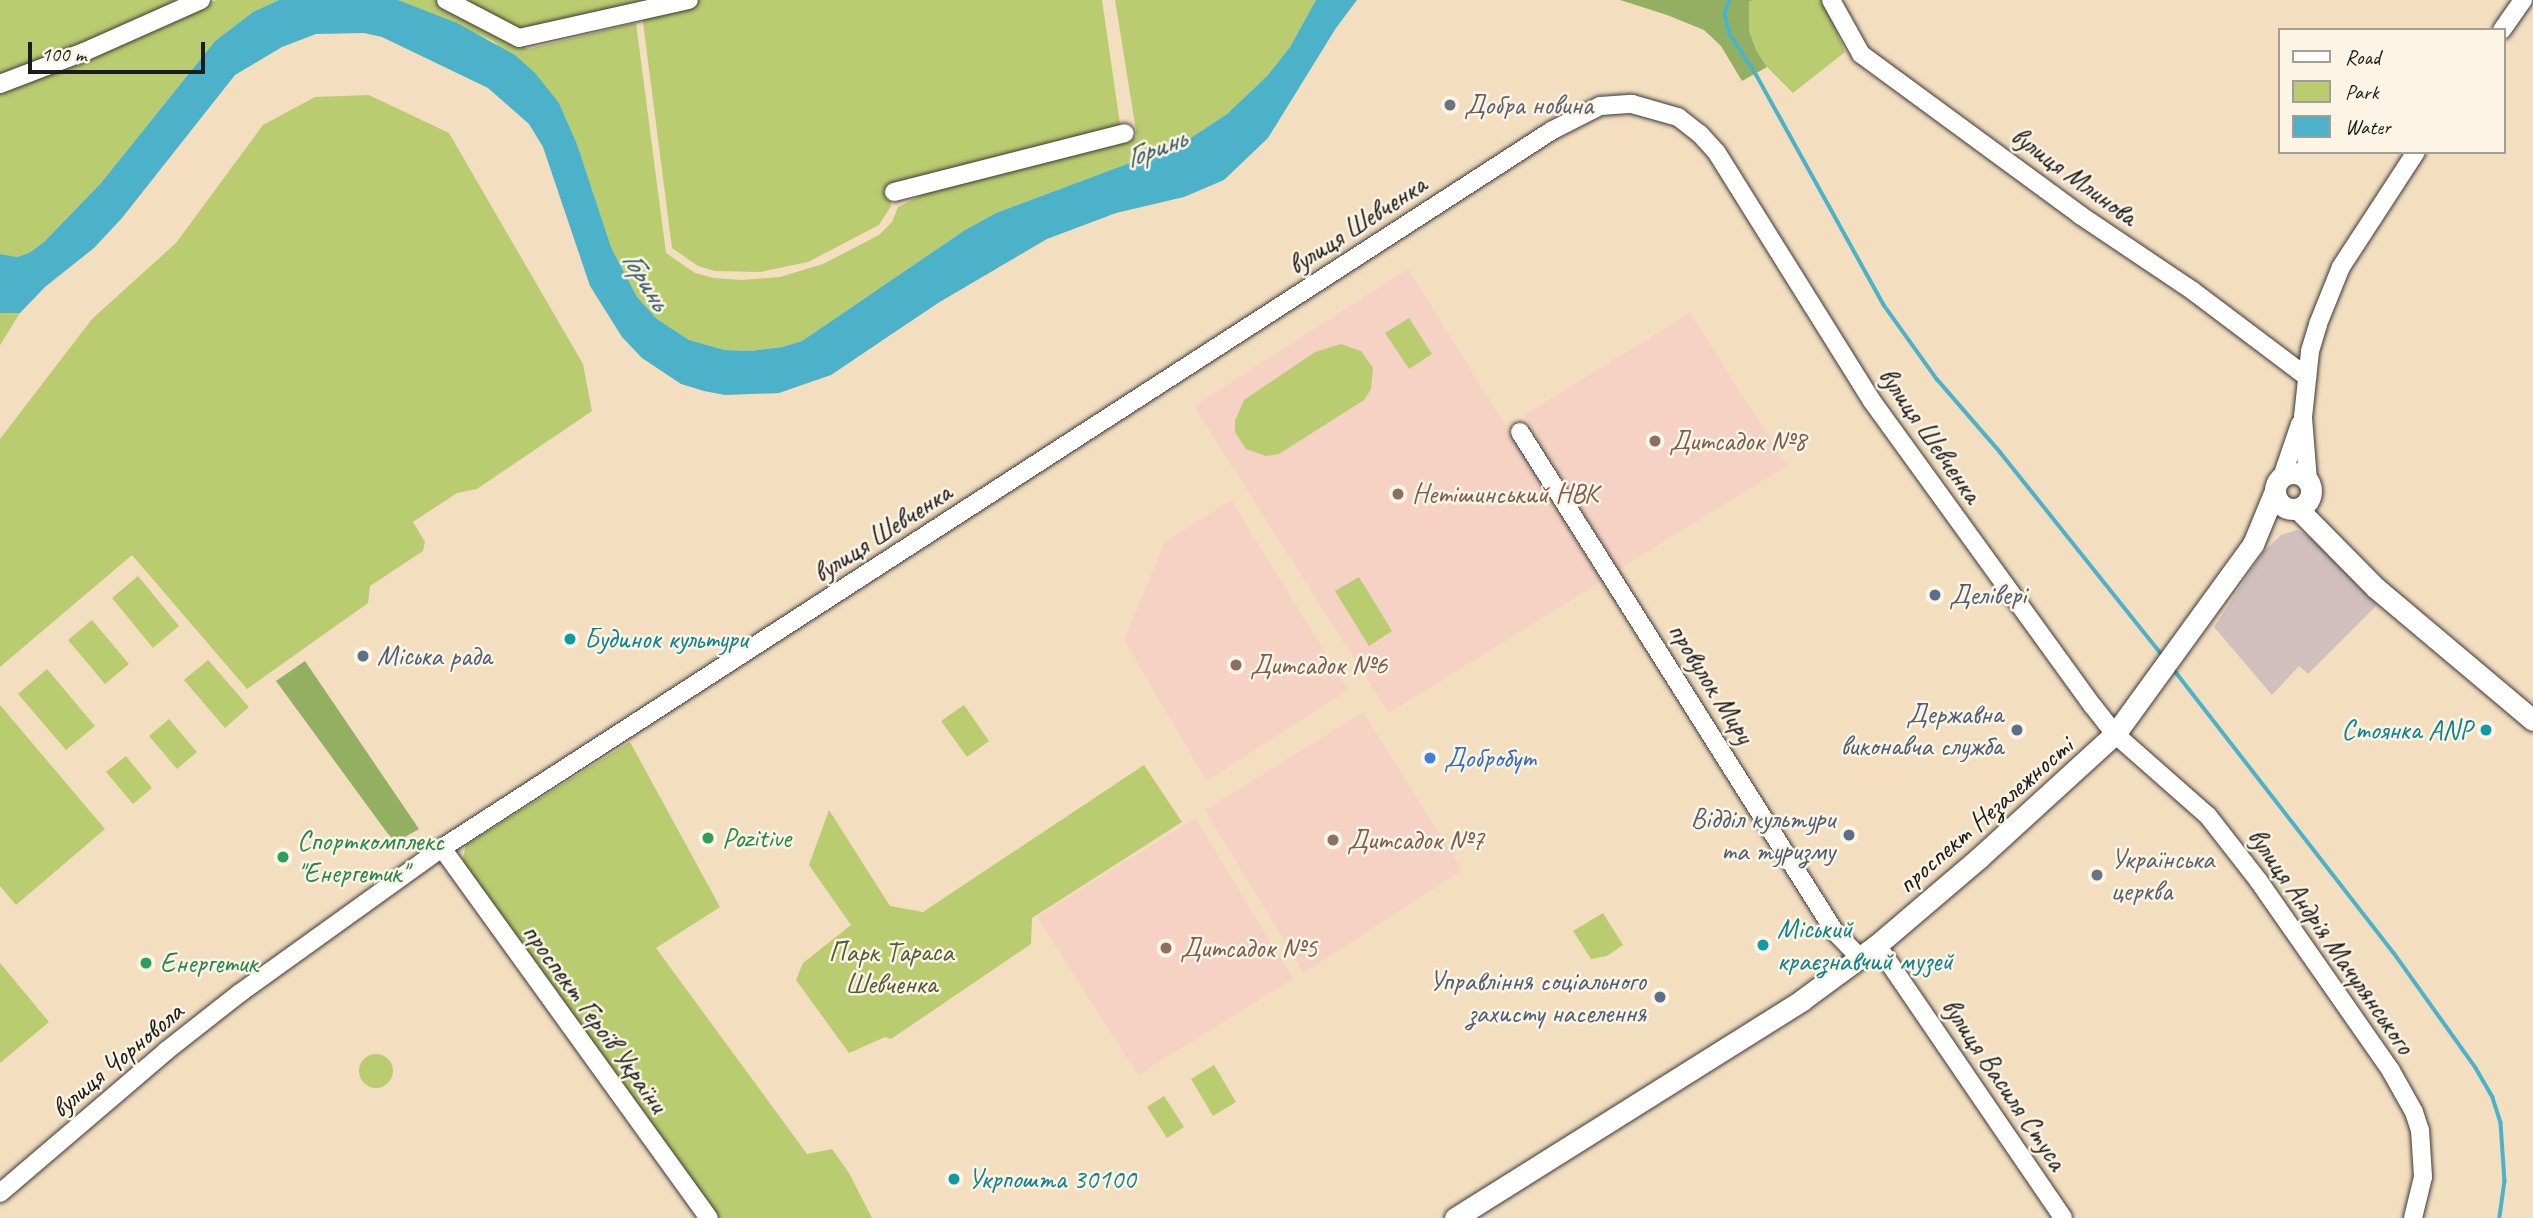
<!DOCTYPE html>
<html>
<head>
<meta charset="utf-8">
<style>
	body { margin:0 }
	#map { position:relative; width:2533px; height:1218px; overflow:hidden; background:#f3dec0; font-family:Caveat,sans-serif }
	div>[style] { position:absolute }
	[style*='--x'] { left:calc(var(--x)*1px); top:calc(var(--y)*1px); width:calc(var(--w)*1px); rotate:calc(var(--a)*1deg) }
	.built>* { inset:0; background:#f5d2c3 }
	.industrial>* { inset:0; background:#d1bfbd }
	.green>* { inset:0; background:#bacc70 }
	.round { border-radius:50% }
	.forest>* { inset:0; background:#93b062 }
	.water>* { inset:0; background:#4cb2ca }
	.stream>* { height:3.5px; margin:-1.75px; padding:0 1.75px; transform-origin:1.75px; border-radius:1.75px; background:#4cb2ca }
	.roads { filter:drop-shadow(0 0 2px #3c3935) drop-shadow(0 0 2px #3c3935) }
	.minor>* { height:18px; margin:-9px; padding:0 9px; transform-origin:9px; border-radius:9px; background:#fff }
	.major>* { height:21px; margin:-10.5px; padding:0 10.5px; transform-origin:10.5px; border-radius:10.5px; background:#fff }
	.major>.ring { margin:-10.5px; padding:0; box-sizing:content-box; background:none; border:21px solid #fff; border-radius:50% }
	.dots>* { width:19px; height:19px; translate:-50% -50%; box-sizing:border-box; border:4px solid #fcf5e5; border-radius:50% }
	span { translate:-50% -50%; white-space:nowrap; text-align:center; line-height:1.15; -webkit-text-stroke:5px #fcf5e5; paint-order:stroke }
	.worship-label { font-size:28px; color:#5b616d }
	.left { translate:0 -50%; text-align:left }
	.street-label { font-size:28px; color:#1c1c1c }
	.education-label { font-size:28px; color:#785e54 }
	.service-label { font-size:28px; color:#4e5e75 }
	.right { translate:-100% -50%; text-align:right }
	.culture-label { font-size:28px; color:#0d838f }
	.shop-label { font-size:28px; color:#366cbe }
	.leisure-label { font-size:28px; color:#27864d }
	.park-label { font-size:28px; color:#535a39 }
	.water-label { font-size:30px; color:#2f5862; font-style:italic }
	.legend { position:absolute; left:2278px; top:28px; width:228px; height:126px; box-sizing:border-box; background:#fcf5e5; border:2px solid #a29e95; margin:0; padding:9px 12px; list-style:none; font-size:21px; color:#1c1c1c }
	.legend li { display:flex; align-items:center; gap:14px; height:35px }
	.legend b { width:35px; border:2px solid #a29e95 }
	.scale { position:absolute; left:28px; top:42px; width:177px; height:32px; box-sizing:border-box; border:4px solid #1c1c1c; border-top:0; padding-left:9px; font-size:21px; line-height:24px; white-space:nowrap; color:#1c1c1c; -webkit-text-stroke:5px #fcf5e5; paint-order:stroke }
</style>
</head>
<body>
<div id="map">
	<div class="built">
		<div style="clip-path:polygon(1408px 269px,1602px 581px,1389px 713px,1194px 406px)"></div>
		<div style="clip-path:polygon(1690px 313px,1787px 466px,1619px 569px,1524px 415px)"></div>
		<div style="clip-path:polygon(1231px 500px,1348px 690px,1207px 781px,1124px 640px,1165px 542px)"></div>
		<div style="clip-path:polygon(1363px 712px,1462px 870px,1304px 973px,1205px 810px)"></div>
		<div style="clip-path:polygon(1195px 818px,1293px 979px,1138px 1075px,1037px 917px)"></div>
	</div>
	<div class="industrial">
		<div style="clip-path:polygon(2297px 530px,2312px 538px,2377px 605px,2308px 674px,2299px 666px,2272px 695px,2214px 627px,2264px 551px,2281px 535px)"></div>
	</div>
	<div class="green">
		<div style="clip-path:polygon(0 0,189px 0,0 80px)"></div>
		<div style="clip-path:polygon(217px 0,279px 0,253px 12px,215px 41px,101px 183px,44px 242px,29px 253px,17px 257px,0 254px,0 94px,114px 48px,188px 9px)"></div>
		<div style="clip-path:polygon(398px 0,438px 0,528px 49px,636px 23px,666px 253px,695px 273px,714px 278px,742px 280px,780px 277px,823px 264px,879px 235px,892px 222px,898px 207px,934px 189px,1137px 137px,1115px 0,1316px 0,1290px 47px,1267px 76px,1227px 114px,1183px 143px,996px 213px,965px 230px,802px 341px,782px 347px,751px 351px,725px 350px,689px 340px,657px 319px,637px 297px,611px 247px,577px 144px,559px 103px,493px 41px)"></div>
		<div style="clip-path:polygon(458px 0,1102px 0,1121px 131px,890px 188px,891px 206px,879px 225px,808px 262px,760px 272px,715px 271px,698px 266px,672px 248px,641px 7px,520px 33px)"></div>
		<div style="clip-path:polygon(1753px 0,1823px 0,1845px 52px,1793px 93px,1767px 67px,1756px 50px,1749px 30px,1749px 2px)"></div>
		<div style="clip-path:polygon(369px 95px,449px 133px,583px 364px,592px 411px,477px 489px,457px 493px,413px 522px,425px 542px,423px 551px,370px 586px,368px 603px,247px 689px,132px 555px,0 667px,0 439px,92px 319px,176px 243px,263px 125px,315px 97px)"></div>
		<div style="clip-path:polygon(0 313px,20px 313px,0 345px)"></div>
		<div style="clip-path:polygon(1409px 318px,1432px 354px,1409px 369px,1385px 333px)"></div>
		<div style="clip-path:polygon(1341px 344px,1361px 351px,1373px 368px,1371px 389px,1364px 400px,1279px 454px,1266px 456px,1246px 449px,1235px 432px,1235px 421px,1244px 400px,1315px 352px)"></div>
		<div style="clip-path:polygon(138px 576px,179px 626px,153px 648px,112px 598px)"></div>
		<div style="clip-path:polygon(1359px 577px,1392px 631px,1369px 646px,1335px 591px)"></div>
		<div style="clip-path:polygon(92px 620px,129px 664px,105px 684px,68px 640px)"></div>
		<div style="clip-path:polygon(208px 660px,249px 707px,225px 728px,184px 680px)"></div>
		<div style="clip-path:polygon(47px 669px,95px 726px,66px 750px,18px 694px)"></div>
		<div style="clip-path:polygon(0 705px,105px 829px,16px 905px,0 886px)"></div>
		<div style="clip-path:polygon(964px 705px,989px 741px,967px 757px,941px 721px)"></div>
		<div style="clip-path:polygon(169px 719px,197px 752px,177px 769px,149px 736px)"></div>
		<div style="clip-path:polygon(630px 742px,720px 907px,656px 948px,807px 1154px,832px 1149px,849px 1173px,872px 1218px,719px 1218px,466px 873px,463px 858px,466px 845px)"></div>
		<div style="clip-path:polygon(126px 756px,152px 788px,133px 804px,106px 772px)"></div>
		<div style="clip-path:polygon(1144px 765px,1182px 822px,1032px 918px,1031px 944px,891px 1039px,885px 1037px,849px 1053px,796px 980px,803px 963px,851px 925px,809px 865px,829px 810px,890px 906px,923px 912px)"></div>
		<div style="clip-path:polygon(1603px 913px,1623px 945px,1607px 956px,1591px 959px,1573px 931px)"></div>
		<div style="clip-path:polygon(0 963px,49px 1022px,0 1063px)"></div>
		<div class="round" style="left:359px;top:1054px;width:34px;height:34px"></div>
		<div style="clip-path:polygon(1214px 1065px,1236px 1102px,1213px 1116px,1191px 1079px)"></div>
		<div style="clip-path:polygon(1164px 1096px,1184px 1127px,1167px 1138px,1147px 1107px)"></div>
	</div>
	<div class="forest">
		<div style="clip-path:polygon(1620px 0,1753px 0,1749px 2px,1749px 30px,1756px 50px,1767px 67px,1742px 81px,1721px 46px,1704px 30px,1667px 15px)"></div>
		<div style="clip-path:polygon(305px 661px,419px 829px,396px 842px,388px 834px,276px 681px)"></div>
	</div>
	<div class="water">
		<div style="clip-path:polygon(279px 0,398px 0,457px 23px,515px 55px,535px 73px,559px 103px,577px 144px,611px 247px,637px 297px,657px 319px,689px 340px,725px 350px,751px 351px,782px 347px,802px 341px,965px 230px,996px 213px,1183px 143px,1227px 114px,1267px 76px,1290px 47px,1316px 0,1357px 0,1336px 28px,1268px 138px,1224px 180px,1184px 197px,1116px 213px,1047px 239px,938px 303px,831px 375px,779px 393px,725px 395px,704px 391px,681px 384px,642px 358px,622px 337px,590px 286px,543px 147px,529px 124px,488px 88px,382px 37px,364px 33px,316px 34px,282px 47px,235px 75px,122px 218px,94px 248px,45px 287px,20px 313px,0 313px,0 254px,17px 257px,29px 253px,44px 242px,101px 183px,215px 41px,253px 12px)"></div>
	</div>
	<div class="stream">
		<div style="--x:1730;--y:0;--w:15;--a:110"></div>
		<div style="--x:1725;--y:14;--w:21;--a:76"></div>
		<div style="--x:1730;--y:34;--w:48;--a:57"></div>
		<div style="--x:1756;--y:74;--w:264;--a:61"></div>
		<div style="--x:1884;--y:305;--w:91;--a:54.4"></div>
		<div style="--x:1937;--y:379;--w:98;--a:49.1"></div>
		<div style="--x:2001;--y:453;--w:260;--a:51.4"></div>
		<div style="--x:2172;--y:667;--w:362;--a:52.2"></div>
		<div style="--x:2394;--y:953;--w:141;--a:54.5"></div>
		<div style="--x:2476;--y:1068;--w:34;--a:60"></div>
		<div style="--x:2493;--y:1098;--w:26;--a:72"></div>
		<div style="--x:2501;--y:1123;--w:58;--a:86.1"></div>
		<div style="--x:2505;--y:1181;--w:37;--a:98"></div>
	</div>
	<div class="roads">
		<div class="minor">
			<div style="--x:446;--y:0;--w:82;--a:27.5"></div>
			<div style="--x:519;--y:38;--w:174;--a:-12.6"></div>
			<div style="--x:1831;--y:0;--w:62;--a:60.9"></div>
			<div style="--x:1861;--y:54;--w:272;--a:36.3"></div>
			<div style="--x:2080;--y:215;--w:136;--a:33.9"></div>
			<div style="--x:2193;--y:291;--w:143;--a:37"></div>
			<div style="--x:2502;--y:30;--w:37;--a:-55"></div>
			<div style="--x:0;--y:84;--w:90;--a:-20.9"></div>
			<div style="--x:84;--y:52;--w:128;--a:-24"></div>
			<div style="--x:894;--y:192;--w:238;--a:-14.3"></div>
			<div style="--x:1520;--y:432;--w:591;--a:57.79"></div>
			<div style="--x:1835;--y:932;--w:36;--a:46"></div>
			<div style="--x:2282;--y:477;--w:56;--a:-71.2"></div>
			<div style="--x:2308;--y:481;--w:64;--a:-94.5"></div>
			<div style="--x:2303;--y:417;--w:66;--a:-83.9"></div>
			<div style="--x:2310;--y:351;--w:28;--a:-73"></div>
			<div style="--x:2318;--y:324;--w:61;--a:-68"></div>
			<div style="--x:2341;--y:267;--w:137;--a:-56.9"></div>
			<div style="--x:442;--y:848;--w:456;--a:54.2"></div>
			<div style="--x:1877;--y:945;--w:330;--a:55.7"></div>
			<div style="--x:0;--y:1193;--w:218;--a:-40.5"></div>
			<div style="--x:166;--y:1051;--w:94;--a:-38.1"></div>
			<div style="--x:240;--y:993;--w:249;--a:-35.7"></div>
			<div style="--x:442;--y:848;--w:1321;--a:-32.88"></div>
			<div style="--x:1551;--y:131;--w:55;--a:-27"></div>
			<div style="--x:1600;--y:106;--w:32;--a:-4"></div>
			<div style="--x:1632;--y:104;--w:48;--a:15.8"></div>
			<div style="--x:1678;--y:117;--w:28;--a:38"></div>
			<div style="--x:1700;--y:134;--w:25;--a:48"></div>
			<div style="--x:1717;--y:153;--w:292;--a:58"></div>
			<div style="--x:1872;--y:401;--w:377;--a:54.1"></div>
			<div style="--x:2093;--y:706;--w:36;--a:52"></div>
			<div style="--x:2115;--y:734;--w:124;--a:41.4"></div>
			<div style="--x:2208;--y:816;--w:81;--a:52"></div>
			<div style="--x:2258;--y:880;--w:233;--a:55.1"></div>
			<div style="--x:2391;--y:1071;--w:47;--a:60.7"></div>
			<div style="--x:2414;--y:1112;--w:19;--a:72"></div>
			<div style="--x:2420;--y:1130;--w:47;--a:86.3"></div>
			<div style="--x:2423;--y:1177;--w:42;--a:103.7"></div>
		</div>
		<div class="major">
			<div class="ring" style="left:2275px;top:473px;width:15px;height:15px"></div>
			<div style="--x:2298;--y:509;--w:111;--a:45.4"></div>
			<div style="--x:2376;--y:588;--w:205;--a:40.1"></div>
			<div style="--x:1455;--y:1218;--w:410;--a:-32.1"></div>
			<div style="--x:1802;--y:1000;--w:93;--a:-36.3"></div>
			<div style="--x:1877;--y:945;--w:134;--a:-40.5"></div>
			<div style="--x:1979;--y:858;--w:184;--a:-42.4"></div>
			<div style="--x:2115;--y:734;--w:235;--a:-54"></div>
			<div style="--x:2253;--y:544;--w:57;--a:-67.5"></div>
		</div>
	</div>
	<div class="dots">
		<div style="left:1450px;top:105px;background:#6b7280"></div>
		<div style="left:1655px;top:441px;background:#8d6e63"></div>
		<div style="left:1398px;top:494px;background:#8d6e63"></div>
		<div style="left:1935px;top:595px;background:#5c6f8a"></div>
		<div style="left:570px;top:639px;background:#0f9aa8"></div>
		<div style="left:363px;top:656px;background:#5c6f8a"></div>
		<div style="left:1236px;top:665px;background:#8d6e63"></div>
		<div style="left:2017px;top:730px;background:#5c6f8a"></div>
		<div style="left:2486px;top:730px;background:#0f9aa8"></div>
		<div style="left:1430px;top:758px;background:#3f7fe0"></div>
		<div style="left:1849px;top:835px;background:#5c6f8a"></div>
		<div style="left:708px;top:838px;background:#2e9e5b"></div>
		<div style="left:1333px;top:840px;background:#8d6e63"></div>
		<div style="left:283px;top:857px;background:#2e9e5b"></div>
		<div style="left:2097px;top:875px;background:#6b7280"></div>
		<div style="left:1763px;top:945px;background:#0f9aa8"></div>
		<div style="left:1166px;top:948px;background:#8d6e63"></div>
		<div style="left:146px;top:963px;background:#2e9e5b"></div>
		<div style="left:1660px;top:997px;background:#5c6f8a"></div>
		<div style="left:954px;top:1179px;background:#0f9aa8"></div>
	</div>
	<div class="worship-label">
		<span class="left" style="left:1464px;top:105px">Добра новина</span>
		<span class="left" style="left:2111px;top:875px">Українська<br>церква</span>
	</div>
	<div class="street-label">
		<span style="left:2074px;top:176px;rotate:36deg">вулиця Млинова</span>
		<span style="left:1357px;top:225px;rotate:-33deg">вулиця Шевченка</span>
		<span style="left:1930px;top:435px;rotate:55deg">вулиця Шевченка</span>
		<span style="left:882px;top:533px;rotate:-33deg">вулиця Шевченка</span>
		<span style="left:1711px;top:683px;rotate:58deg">провулок Миру</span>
		<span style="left:1985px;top:815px;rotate:-41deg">проспект Незалежності</span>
		<span style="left:2331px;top:941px;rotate:55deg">вулиця Андрія Мачулянського</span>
		<span style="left:595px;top:1018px;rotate:54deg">проспект Героїв України</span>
		<span style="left:117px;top:1060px;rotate:-40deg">вулиця Чорновола</span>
		<span style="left:2004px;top:1084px;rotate:56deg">вулиця Василя Стуса</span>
	</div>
	<div class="education-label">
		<span class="left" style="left:1669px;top:441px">Дитсадок №8</span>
		<span class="left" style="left:1412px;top:494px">Нетішинський НВК</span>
		<span class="left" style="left:1250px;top:665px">Дитсадок №6</span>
		<span class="left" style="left:1347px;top:840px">Дитсадок №7</span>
		<span class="left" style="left:1180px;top:948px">Дитсадок №5</span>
	</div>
	<div class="service-label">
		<span class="left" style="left:1949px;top:595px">Делівері</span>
		<span class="left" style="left:377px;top:656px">Міська рада</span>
		<span class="right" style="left:2003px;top:730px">Державна<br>виконавча служба</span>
		<span class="right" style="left:1835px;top:835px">Відділ культури<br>та туризму</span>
		<span class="right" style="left:1646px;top:997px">Управління соціального<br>захисту населення</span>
	</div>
	<div class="culture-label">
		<span class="left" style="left:584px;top:639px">Будинок культури</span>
		<span class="right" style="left:2472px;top:730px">Стоянка ANP</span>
		<span class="left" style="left:1777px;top:945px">Міський<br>краєзнавчий музей</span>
		<span class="left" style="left:968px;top:1179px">Укрпошта 30100</span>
	</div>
	<div class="shop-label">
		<span class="left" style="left:1444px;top:758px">Добробут</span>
	</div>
	<div class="leisure-label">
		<span class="left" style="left:722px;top:838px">Pozitive</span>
		<span class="left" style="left:297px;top:857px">Спорткомплекс<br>"Енергетик"</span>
		<span class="left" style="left:160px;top:963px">Енергетик</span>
	</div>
	<div class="park-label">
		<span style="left:891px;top:968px">Парк Тараса<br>Шевченка</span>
	</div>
	<div class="water-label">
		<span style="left:1155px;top:148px;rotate:-21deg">Горинь</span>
		<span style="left:646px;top:280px;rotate:58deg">Горинь</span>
	</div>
	<ul class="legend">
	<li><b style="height:9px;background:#fff"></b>Road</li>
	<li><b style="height:19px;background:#bacc70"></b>Park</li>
	<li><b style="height:19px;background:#4cb2ca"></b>Water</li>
	</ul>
	<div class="scale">100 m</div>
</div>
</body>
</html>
